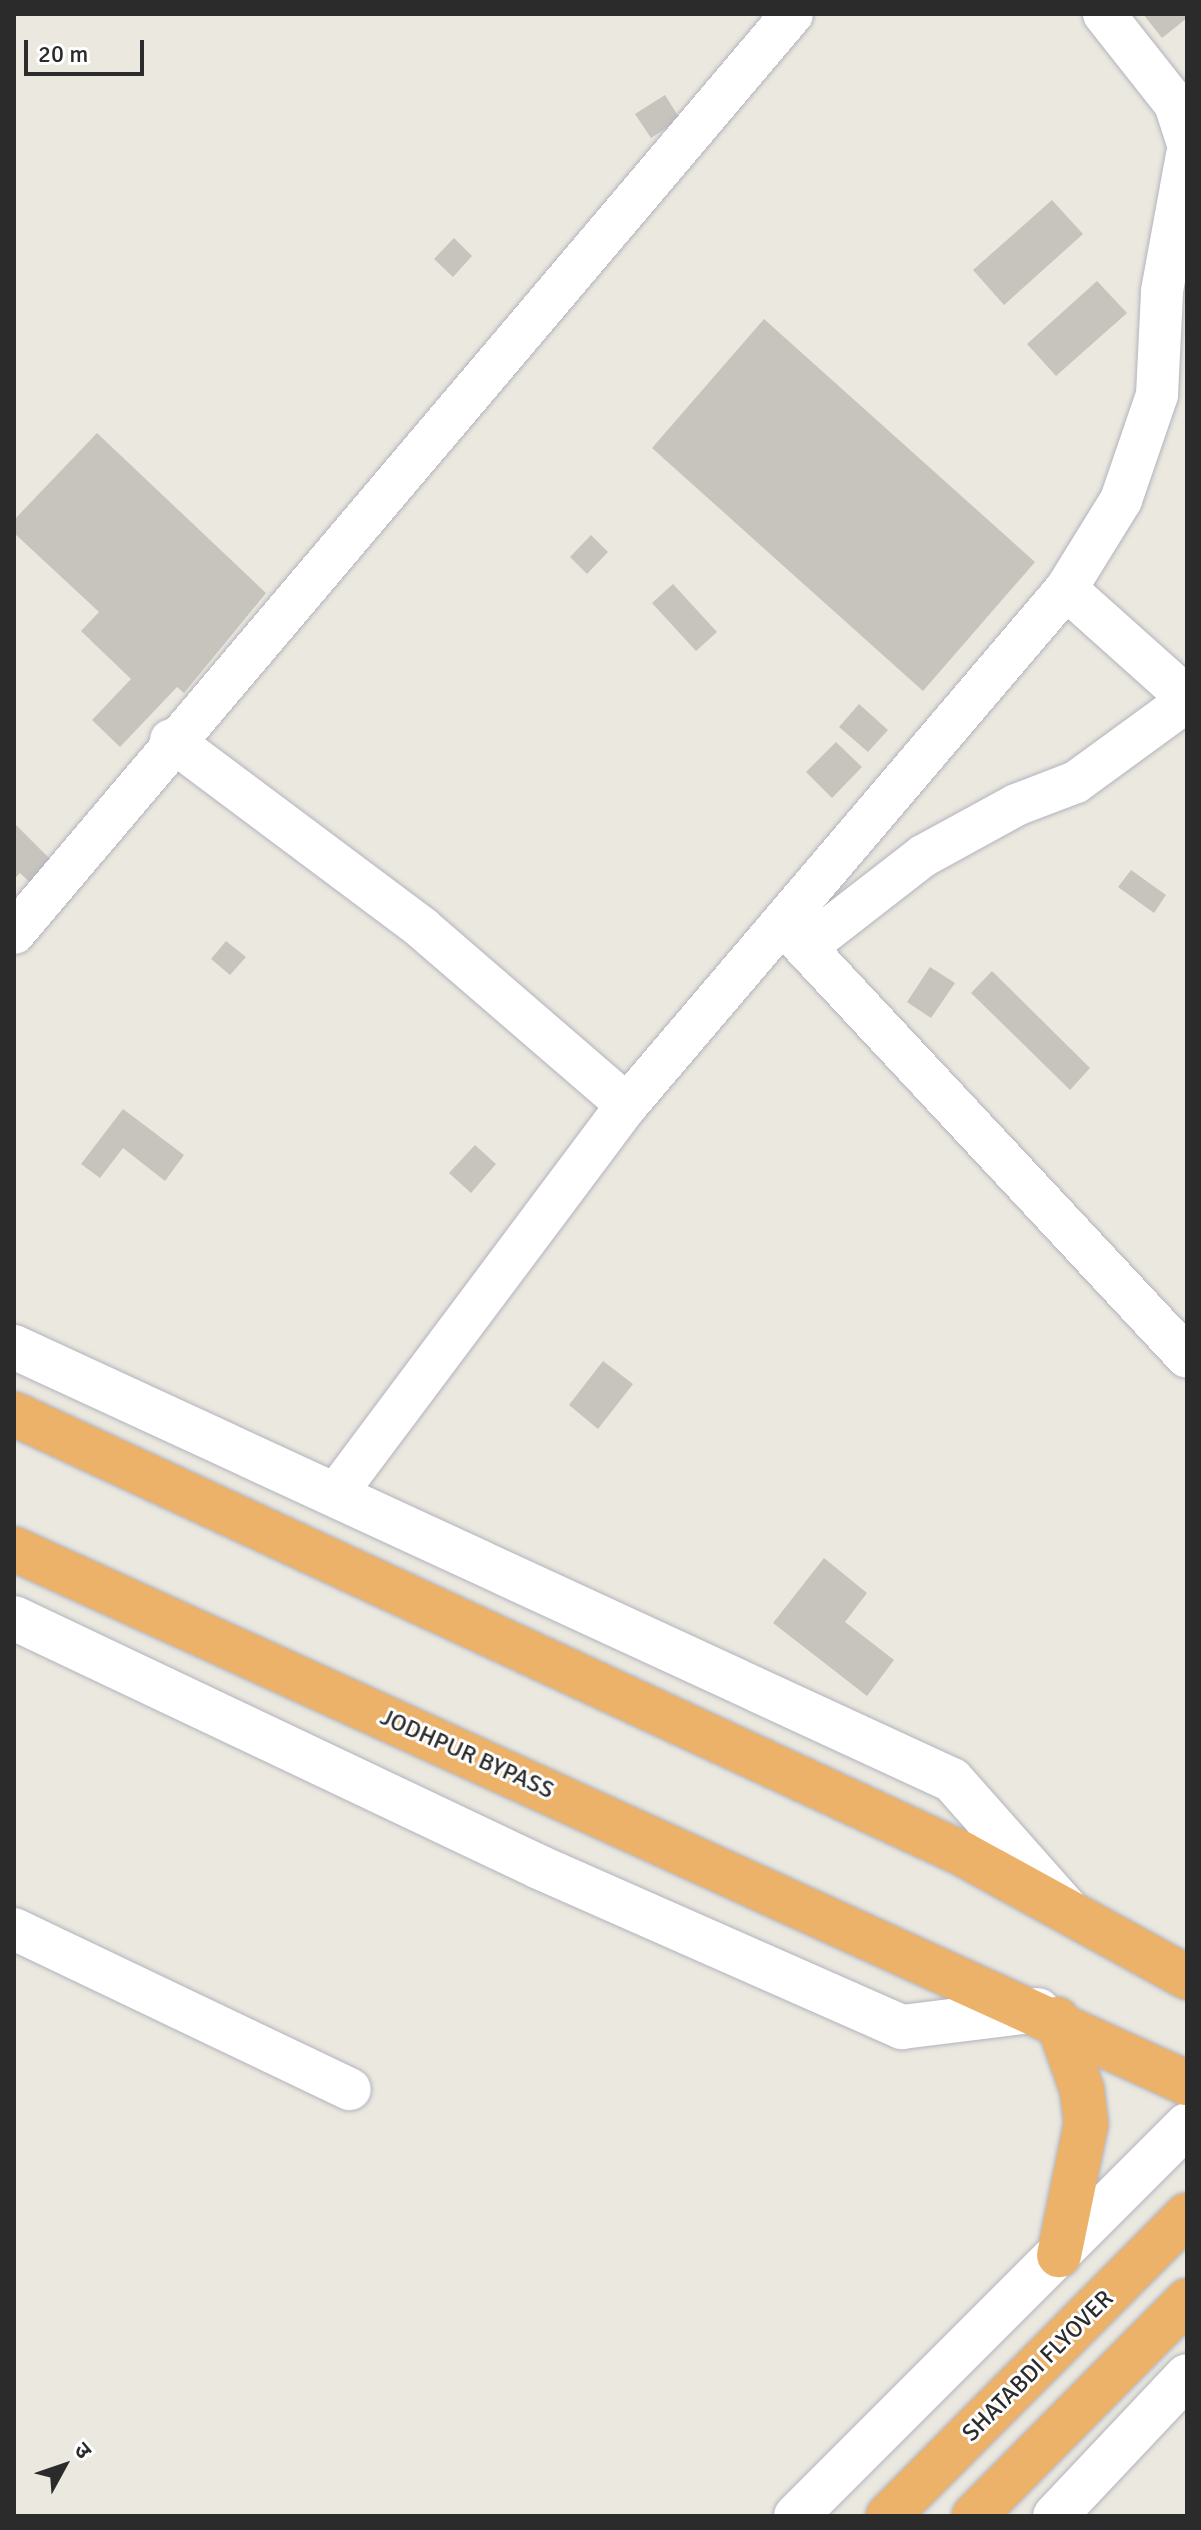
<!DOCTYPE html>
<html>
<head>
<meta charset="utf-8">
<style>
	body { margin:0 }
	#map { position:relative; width:1201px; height:2530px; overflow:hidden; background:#ebe8df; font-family:Signika,"Noto Sans Devanagari",sans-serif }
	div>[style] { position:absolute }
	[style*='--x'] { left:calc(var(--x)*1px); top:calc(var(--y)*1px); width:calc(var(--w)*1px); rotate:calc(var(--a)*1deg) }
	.building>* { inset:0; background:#c7c4be }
	.roads { filter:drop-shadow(0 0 2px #b2b3bd) drop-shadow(0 0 2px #b2b3bd) }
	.street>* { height:42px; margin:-21px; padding:0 21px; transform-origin:21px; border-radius:21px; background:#fff }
	.secondary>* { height:44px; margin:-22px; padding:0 22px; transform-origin:22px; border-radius:22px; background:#fff }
	.highway>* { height:44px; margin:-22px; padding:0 22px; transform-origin:22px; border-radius:22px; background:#edb269 }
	span { translate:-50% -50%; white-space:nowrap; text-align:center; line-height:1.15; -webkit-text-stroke:6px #fff; paint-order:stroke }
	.street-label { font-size:24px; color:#2b2b2b }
	.frame { position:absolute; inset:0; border:16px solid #2b2b2b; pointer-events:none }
	.north { position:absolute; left:24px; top:2426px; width:80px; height:80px; -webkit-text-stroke:6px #fff; paint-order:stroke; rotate:50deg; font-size:22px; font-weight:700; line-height:32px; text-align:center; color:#2b2b2b }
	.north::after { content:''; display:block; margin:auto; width:28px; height:36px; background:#2b2b2b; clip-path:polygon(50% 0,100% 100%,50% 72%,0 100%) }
	.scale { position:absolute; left:24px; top:40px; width:120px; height:36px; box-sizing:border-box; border:4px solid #2b2b2b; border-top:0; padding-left:10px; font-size:24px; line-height:28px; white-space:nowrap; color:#2b2b2b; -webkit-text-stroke:6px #fff; paint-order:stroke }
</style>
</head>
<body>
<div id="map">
	<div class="building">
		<div style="clip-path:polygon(1143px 14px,1187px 14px,1187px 18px,1162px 38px)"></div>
		<div style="clip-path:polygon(665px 95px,680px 119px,651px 138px,635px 114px)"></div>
		<div style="clip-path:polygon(1052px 200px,1083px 234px,1004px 305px,973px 270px)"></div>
		<div style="clip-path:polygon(454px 238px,472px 256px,453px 277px,434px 259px)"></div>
		<div style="clip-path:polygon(1097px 281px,1127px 313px,1056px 376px,1027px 344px)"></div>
		<div style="clip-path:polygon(764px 319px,1035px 562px,923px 691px,652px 448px)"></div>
		<div style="clip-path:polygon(97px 433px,266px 593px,184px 693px,177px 687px,120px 747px,92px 720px,131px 679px,81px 631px,99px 612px,14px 533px,14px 520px)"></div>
		<div style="clip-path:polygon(591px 535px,608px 552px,587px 574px,570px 557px)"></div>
		<div style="clip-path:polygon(673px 584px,717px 632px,696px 651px,652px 603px)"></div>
		<div style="clip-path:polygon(859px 704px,888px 730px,868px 752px,839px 727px)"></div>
		<div style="clip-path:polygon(836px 742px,862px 767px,832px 798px,806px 772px)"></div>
		<div style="clip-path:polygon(14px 823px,57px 866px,36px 888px,20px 873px,14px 879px)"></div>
		<div style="clip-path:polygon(1131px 870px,1166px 895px,1154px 913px,1118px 887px)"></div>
		<div style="clip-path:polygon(226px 941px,246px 957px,230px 975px,211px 959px)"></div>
		<div style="clip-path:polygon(930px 967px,955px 983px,931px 1018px,907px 1002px)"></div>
		<div style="clip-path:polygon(992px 971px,1090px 1068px,1070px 1090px,971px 993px)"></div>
		<div style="clip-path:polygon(123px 1109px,184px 1155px,165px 1181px,123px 1148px,100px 1178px,81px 1164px)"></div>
		<div style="clip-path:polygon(475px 1145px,496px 1164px,471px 1193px,449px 1173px)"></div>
		<div style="clip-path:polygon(603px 1361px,633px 1384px,598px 1429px,569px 1405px)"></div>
		<div style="clip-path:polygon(824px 1558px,867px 1593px,845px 1622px,894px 1660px,867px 1696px,773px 1623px)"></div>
	</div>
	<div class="roads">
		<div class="street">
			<div style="--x:1104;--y:14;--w:115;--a:51.7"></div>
			<div style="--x:1175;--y:104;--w:39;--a:72"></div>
			<div style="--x:1066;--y:589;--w:162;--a:41.8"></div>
			<div style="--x:171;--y:740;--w:314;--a:36.8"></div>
			<div style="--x:422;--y:928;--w:271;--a:40.8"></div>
			<div style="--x:785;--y:926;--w:589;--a:46.99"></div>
			<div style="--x:14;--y:933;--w:1204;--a:-49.75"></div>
			<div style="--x:807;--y:946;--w:147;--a:-37.8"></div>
			<div style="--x:923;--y:856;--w:106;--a:-28.7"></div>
			<div style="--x:1016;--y:805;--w:64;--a:-21"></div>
			<div style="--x:1076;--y:782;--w:137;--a:-36.1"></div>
			<div style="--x:335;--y:1495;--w:487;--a:-53.2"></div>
			<div style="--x:627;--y:1105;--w:677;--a:-49.61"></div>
			<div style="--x:1066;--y:589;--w:105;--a:-58.3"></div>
			<div style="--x:1121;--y:500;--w:111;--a:-71.1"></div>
			<div style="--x:1157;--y:395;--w:104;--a:-87.2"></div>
			<div style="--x:1162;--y:291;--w:138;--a:-79.6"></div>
			<div style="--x:14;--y:1929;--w:372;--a:25.5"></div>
		</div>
		<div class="secondary">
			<div style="--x:14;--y:1347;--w:1033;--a:24.78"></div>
			<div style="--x:952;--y:1780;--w:172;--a:48.5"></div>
			<div style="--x:14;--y:1618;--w:581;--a:25.37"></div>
			<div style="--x:539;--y:1867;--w:397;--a:23.8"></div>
			<div style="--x:902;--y:2027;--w:137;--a:-7.1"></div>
			<div style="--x:796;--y:2516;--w:553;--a:-45"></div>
			<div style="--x:1055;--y:2516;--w:192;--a:-46.7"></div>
		</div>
		<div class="highway">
			<div style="--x:14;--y:1414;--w:1044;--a:24.87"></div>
			<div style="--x:961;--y:1853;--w:258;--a:28.8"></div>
			<div style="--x:14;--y:1549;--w:1289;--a:24.48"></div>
			<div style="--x:1057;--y:2019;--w:75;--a:70.6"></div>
			<div style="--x:1082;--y:2090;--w:34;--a:83"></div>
			<div style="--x:1086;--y:2124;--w:134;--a:101.6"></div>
			<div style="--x:888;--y:2516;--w:424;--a:-45.2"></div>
			<div style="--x:974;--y:2516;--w:303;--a:-45.3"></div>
		</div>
	</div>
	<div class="street-label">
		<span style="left:467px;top:1754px;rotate:24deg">JODHPUR BYPASS</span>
		<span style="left:1038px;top:2366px;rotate:-45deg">SHATABDI FLYOVER</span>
	</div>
	<div class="frame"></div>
	<div class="north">उ</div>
	<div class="scale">20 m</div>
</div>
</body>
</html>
